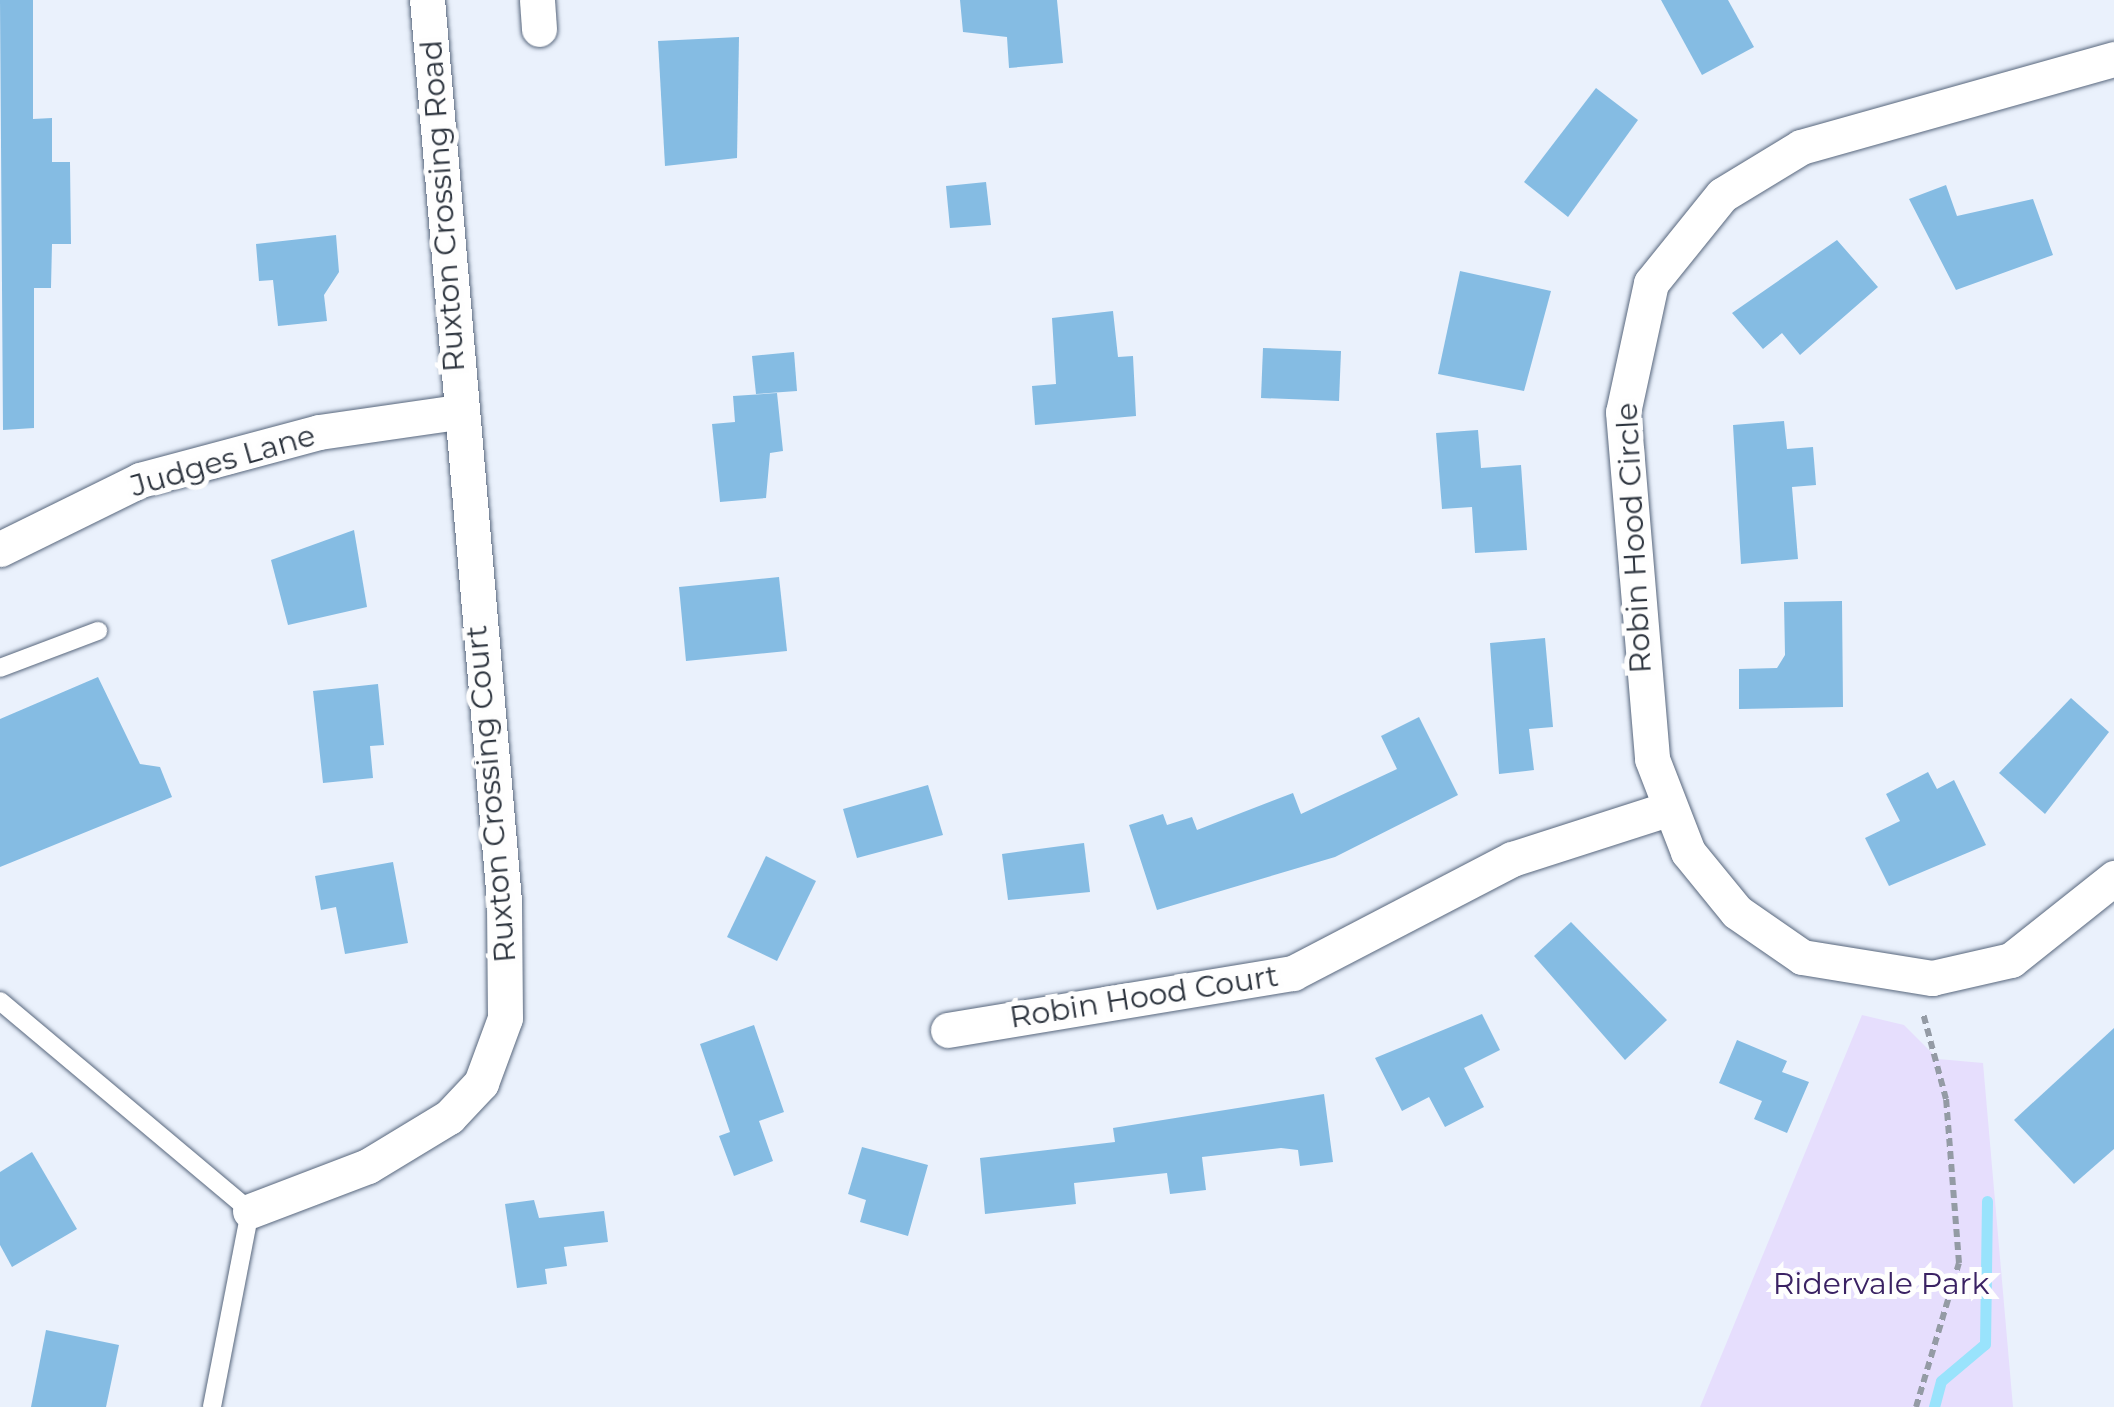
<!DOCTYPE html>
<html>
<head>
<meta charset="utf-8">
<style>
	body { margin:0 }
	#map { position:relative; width:2114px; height:1407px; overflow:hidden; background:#eaf1fc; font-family:Montserrat,sans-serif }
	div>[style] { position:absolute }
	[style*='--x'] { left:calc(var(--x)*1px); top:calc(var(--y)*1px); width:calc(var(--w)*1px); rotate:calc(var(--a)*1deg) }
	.green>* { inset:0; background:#e6defd }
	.stream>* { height:11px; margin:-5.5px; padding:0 5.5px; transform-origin:5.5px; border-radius:5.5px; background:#99e3fc }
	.building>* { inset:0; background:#85bce3 }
	.path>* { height:6px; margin-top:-3px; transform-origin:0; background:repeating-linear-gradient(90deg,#949ba5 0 8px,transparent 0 13px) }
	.roads { filter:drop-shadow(0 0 2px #58677d) drop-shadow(0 0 2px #58677d) }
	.lane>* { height:18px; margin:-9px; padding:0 9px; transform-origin:9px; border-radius:9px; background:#fff }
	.street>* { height:35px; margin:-17.5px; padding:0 17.5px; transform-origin:17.5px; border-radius:17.5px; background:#fff }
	span { translate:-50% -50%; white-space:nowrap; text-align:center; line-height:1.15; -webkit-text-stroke:10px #fefefe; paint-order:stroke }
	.street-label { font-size:30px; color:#2d343e }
	.park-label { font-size:30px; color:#3a2263 }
</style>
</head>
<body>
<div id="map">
	<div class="green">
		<div style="clip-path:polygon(1862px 1015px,1904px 1025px,1938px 1059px,1983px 1063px,2013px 1407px,1700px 1407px)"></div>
	</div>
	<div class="stream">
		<div style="--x:1934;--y:1407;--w:27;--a:-75"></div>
		<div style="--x:1941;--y:1381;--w:57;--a:-40.1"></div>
		<div style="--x:1985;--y:1344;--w:143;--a:-89.2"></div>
	</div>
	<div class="building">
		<div style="clip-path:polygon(0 0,33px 0,33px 119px,52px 118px,52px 162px,70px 162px,71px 244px,52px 244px,51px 288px,34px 288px,34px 428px,3px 430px)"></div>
		<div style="clip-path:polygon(960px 0,1057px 0,1063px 63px,1009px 68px,1007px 37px,963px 32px)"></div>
		<div style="clip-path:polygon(1661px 0,1728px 0,1754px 47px,1702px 75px)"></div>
		<div style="clip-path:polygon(739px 37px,737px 158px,665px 166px,658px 41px)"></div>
		<div style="clip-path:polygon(1596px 88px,1638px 120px,1568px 217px,1524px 182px)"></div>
		<div style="clip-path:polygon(986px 182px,991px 225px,950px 228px,946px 186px)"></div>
		<div style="clip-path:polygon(1946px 185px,1957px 216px,2033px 199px,2053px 255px,1956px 290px,1909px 199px)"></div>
		<div style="clip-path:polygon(336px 235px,339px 272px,324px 295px,327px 321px,278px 326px,273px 280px,259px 281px,256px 244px)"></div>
		<div style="clip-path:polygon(1837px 240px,1878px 287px,1800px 355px,1782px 333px,1763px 349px,1732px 313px)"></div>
		<div style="clip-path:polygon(1460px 271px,1551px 291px,1524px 391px,1438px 374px)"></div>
		<div style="clip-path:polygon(1113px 311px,1118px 357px,1133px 356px,1136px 416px,1035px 425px,1032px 386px,1056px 384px,1052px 318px)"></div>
		<div style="clip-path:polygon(1263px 348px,1341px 351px,1339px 401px,1261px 398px)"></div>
		<div style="clip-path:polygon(794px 352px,797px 391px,756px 394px,752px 356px)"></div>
		<div style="clip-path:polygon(777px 393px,783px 451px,770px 453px,766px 498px,720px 502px,712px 424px,735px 422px,733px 396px)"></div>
		<div style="clip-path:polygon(1784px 421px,1787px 449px,1813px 447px,1816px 485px,1792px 487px,1798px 559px,1741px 564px,1733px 425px)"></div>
		<div style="clip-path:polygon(1478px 430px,1481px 468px,1521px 465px,1527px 550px,1475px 553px,1472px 507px,1442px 509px,1436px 433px)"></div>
		<div style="clip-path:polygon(354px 530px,367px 607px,288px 625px,271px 560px)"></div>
		<div style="clip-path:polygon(779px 577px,787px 651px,686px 661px,679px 587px)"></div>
		<div style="clip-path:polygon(1842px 601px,1843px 707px,1739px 709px,1739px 669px,1777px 668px,1785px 655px,1784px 602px)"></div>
		<div style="clip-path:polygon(1545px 638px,1553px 727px,1529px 729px,1534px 770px,1499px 774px,1490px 643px)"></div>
		<div style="clip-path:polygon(98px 677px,140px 764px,160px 767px,172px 797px,0 867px,0 719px)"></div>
		<div style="clip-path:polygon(378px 684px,384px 745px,370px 746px,373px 778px,323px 783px,313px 691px)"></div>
		<div style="clip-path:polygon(2071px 698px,2109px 732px,2045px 814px,1999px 773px)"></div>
		<div style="clip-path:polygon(1419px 717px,1458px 795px,1335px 857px,1157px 910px,1129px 825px,1163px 814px,1167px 825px,1192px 817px,1197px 830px,1293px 793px,1301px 814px,1397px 769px,1381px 736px)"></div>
		<div style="clip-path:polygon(1928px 772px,1937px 789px,1954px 780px,1986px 845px,1889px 886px,1865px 838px,1900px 821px,1886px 794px)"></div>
		<div style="clip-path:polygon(928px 785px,943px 835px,857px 858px,843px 809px)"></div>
		<div style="clip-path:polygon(1084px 843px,1090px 892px,1008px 900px,1002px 854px)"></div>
		<div style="clip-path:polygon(766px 856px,816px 881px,777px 961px,727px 937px)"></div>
		<div style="clip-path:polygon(393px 862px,408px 943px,345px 954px,336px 907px,321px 910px,315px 876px)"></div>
		<div style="clip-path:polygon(1571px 922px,1667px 1020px,1625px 1060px,1534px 956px)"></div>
		<div style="clip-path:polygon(1482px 1014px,1500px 1050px,1464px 1068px,1484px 1107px,1445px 1127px,1429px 1097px,1402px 1111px,1375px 1058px)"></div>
		<div style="clip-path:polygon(754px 1025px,784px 1112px,759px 1121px,773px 1161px,734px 1176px,719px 1136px,730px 1132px,700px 1044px)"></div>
		<div style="clip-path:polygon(2114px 1028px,2114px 1149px,2074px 1184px,2014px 1120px)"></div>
		<div style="clip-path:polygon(1737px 1040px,1787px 1061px,1782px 1072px,1809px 1082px,1787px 1133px,1754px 1119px,1762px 1101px,1719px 1083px)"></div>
		<div style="clip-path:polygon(1324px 1094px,1333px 1162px,1300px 1166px,1298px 1150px,1281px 1148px,1202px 1157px,1206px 1190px,1170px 1194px,1167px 1173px,1074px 1183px,1076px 1204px,985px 1214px,980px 1158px,1115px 1142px,1113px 1128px)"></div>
		<div style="clip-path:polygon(862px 1147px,928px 1165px,908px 1236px,860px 1222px,866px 1200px,848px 1194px)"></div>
		<div style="clip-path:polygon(32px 1152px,77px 1229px,12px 1267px,0 1245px,0 1172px)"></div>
		<div style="clip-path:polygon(534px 1200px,539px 1218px,604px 1211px,608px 1242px,564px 1247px,567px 1266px,545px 1269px,547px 1284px,517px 1288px,505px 1204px)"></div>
		<div style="clip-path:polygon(46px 1330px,119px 1345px,106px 1407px,31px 1407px)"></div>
	</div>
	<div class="path">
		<div style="--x:1916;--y:1407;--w:150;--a:-73.4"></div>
		<div style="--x:1959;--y:1263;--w:165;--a:-94.5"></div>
		<div style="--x:1946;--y:1099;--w:89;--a:-105"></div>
	</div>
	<div class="roads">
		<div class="lane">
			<div style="--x:0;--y:668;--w:105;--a:-20.7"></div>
			<div style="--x:0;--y:1001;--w:326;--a:40"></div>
			<div style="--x:250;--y:1211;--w:200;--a:101"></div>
		</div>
		<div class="street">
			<div style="--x:537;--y:0;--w:29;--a:86"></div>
			<div style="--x:2114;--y:59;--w:325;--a:164.3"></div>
			<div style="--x:1801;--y:147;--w:92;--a:148.7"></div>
			<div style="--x:1722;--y:195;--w:113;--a:128.9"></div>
			<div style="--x:1651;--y:283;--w:132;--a:102.2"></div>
			<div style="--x:1623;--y:412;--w:348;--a:85.2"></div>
			<div style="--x:1652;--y:759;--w:100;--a:68.8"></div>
			<div style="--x:1688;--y:852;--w:77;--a:50.8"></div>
			<div style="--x:1737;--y:912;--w:79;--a:34.7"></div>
			<div style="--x:1802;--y:957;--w:132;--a:9.2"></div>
			<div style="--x:1932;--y:978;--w:81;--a:-12.8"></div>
			<div style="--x:2011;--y:960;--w:132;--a:-38.5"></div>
			<div style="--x:0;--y:549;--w:156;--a:-26.2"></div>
			<div style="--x:140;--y:480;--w:185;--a:-15"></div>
			<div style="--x:319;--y:432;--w:140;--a:-8.2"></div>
			<div style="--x:948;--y:1030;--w:350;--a:-9.4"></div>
			<div style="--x:1293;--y:973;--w:247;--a:-27.5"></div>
			<div style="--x:1512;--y:859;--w:161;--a:-17.8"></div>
			<div style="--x:250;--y:1211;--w:126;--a:-20.9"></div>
			<div style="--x:368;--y:1166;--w:95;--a:-31.2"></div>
			<div style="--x:449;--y:1117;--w:47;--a:-46.7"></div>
			<div style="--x:481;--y:1083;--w:69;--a:-69.7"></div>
			<div style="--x:505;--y:1018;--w:117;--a:-90.5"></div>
			<div style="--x:504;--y:901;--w:904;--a:-94.88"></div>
		</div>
	</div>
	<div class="street-label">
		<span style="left:443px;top:206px;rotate:-94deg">Ruxton Crossing Road</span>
		<span style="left:223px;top:461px;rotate:-16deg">Judges Lane</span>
		<span style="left:1634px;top:538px;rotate:-93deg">Robin Hood Circle</span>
		<span style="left:491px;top:794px;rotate:-95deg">Ruxton Crossing Court</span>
		<span style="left:1144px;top:997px;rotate:-9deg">Robin Hood Court</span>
	</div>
	<div class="park-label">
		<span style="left:1881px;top:1284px">Ridervale Park</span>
	</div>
</div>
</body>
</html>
